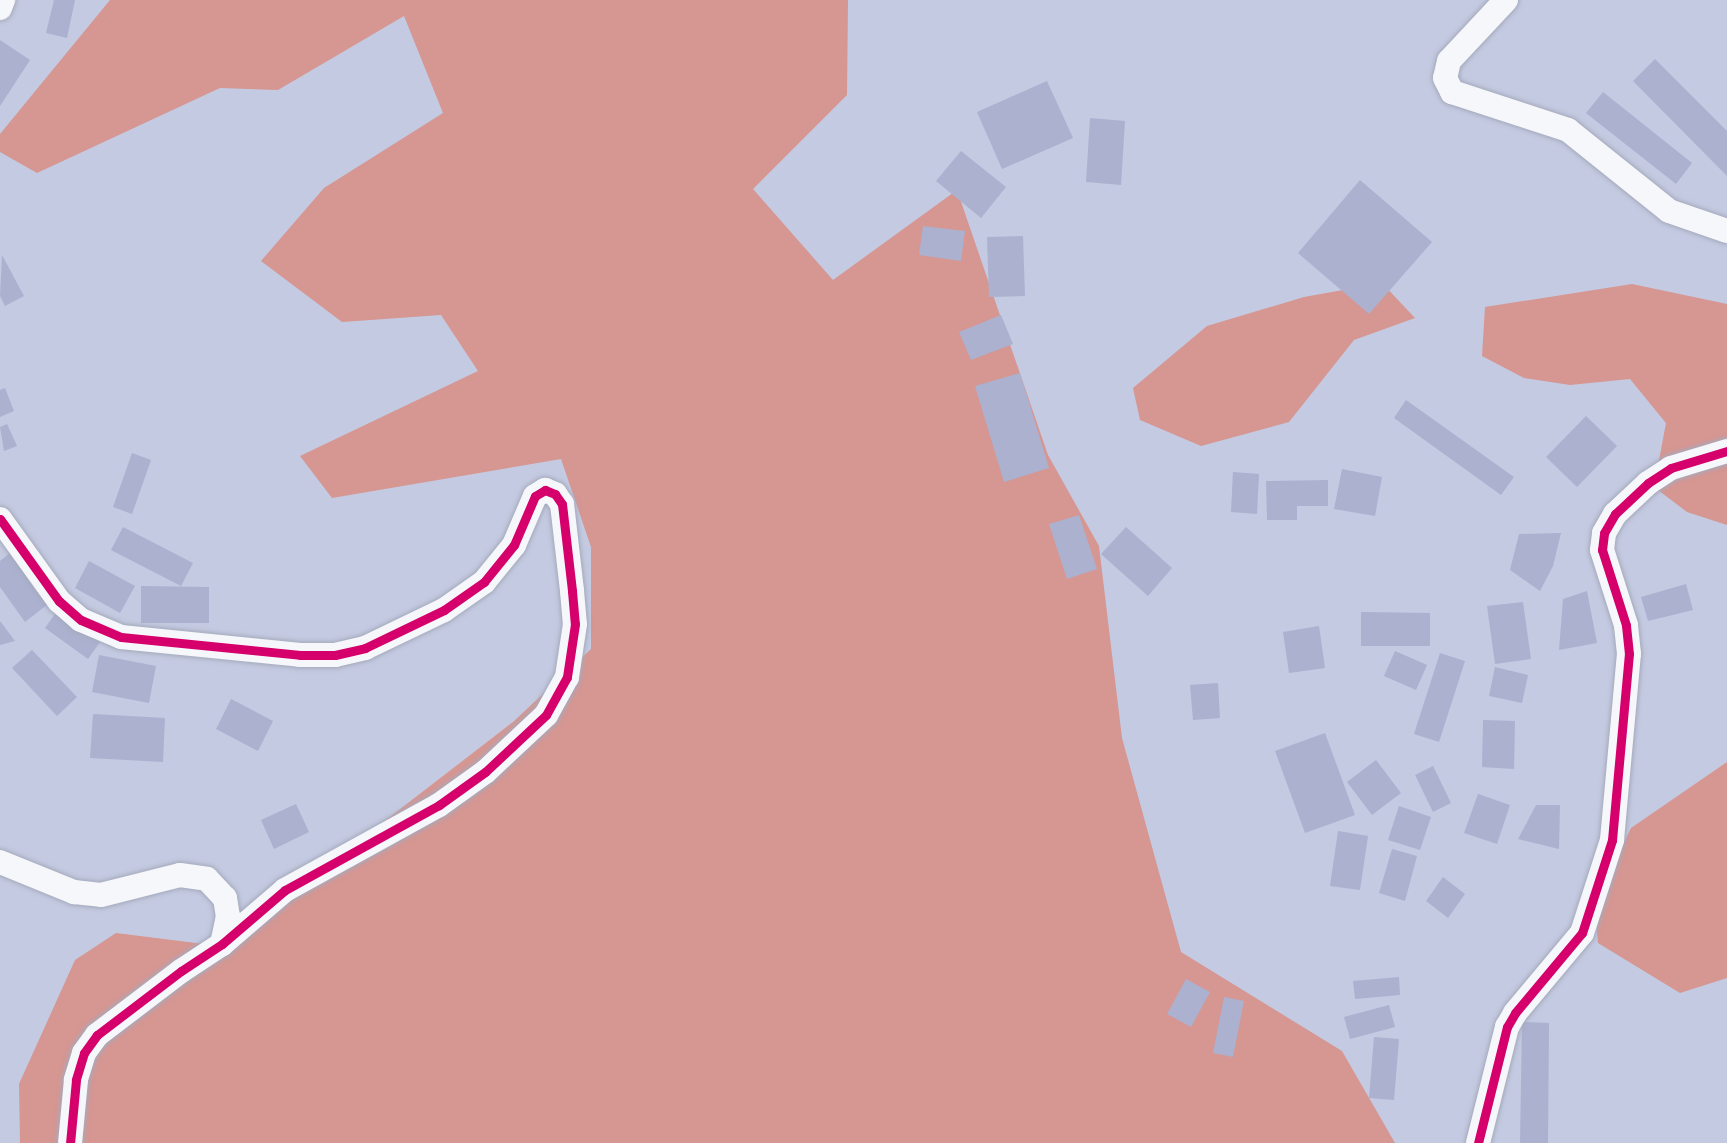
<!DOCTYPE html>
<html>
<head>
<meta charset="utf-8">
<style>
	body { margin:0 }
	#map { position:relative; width:1727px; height:1143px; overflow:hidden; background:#c4cae1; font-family:Merriweather,serif }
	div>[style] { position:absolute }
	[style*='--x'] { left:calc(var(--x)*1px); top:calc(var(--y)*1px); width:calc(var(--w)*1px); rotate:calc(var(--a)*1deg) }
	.forest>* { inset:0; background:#d69692 }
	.building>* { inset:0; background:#abb1cf }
	.roads { filter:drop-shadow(0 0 2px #a5aabc) drop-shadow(0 0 2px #a5aabc) }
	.minor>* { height:24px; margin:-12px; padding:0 12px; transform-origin:12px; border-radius:12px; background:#f6f7fa }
	.cycleway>* { height:9px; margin:-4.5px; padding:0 4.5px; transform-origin:4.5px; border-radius:4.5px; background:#d6006c }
	span { translate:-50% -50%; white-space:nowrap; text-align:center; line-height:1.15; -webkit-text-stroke:4.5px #dfe5fa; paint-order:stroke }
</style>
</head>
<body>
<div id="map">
	<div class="forest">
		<div style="clip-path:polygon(110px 0,848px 0,847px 95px,753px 189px,833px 280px,957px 190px,1048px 455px,1099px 546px,1122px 738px,1181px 952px,1342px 1051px,1395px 1143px,20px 1143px,19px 1084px,75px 960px,116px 933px,212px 945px,299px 887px,513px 722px,591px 649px,591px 547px,561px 459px,332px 498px,300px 456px,478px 371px,441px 315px,342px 322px,261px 261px,324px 188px,443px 113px,404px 16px,278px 90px,220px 88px,37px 173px,0 152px,0 134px)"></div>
		<div style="clip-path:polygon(1382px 283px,1415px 318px,1354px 340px,1289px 422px,1201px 446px,1140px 420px,1133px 388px,1207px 326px,1304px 297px)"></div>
		<div style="clip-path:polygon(1632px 284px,1727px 304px,1727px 525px,1687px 512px,1654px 487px,1666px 423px,1630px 379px,1570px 385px,1524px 378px,1482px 356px,1485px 307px)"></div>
		<div style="clip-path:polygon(1727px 762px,1727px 978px,1680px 993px,1598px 943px,1594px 903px,1631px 828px)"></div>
	</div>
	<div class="building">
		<div style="clip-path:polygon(54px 0,75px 0,67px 38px,46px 33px)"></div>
		<div style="clip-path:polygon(0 40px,30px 60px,0 106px)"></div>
		<div style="clip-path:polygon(1655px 59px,1727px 131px,1727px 176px,1633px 81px)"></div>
		<div style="clip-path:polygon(1047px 81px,1073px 138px,1002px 169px,977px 112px)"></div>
		<div style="clip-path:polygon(1603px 92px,1692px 163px,1676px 184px,1586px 113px)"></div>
		<div style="clip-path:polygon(1090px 118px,1125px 121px,1121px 185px,1086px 182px)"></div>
		<div style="clip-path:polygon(961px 151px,1006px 187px,981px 218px,936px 181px)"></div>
		<div style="clip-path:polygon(1360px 180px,1432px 242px,1369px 314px,1298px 253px)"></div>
		<div style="clip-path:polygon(923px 226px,965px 231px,961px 261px,919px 255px)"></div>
		<div style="clip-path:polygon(1023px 236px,1025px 296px,989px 297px,987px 237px)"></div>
		<div style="clip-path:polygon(2px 255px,24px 296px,5px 306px,0 296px)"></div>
		<div style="clip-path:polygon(1001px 315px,1013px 344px,971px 360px,959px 332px)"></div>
		<div style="clip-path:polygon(1020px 373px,1049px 468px,1004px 482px,975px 386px)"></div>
		<div style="clip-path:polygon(5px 388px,14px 411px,0 417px,0 390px)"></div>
		<div style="clip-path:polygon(1406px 400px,1514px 477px,1501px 495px,1394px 418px)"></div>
		<div style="clip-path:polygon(1586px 416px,1617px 446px,1577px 487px,1546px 457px)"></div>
		<div style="clip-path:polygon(7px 424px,17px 446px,4px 451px,0 427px)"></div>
		<div style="clip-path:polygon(132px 453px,151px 460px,132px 514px,113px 507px)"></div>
		<div style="clip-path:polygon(1342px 469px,1382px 477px,1375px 516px,1334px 509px)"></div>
		<div style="clip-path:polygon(1233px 472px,1259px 474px,1257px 514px,1231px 512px)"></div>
		<div style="clip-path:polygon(1328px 480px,1328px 506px,1297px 506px,1297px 520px,1267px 520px,1266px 481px)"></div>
		<div style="clip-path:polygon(1079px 515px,1097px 569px,1067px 579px,1049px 524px)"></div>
		<div style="clip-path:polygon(123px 527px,193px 563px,181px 586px,111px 550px)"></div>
		<div style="clip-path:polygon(1126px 527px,1172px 568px,1148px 596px,1101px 554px)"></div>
		<div style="clip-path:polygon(1561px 533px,1553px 566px,1540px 591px,1510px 570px,1519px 534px)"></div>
		<div style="clip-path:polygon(10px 553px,48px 604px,25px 622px,0 587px,0 561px)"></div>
		<div style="clip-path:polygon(89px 561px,135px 586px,120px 613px,75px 588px)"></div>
		<div style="clip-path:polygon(1686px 584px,1693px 610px,1648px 621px,1641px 597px)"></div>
		<div style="clip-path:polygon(141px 586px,209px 587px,209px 623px,141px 623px)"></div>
		<div style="clip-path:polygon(1587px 591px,1597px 643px,1559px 650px,1563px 599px)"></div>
		<div style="clip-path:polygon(1523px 602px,1531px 659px,1495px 664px,1487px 606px)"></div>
		<div style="clip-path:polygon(57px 611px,100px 642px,88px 659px,45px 628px)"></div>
		<div style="clip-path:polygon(1361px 612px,1430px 613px,1430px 646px,1361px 646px)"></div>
		<div style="clip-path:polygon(0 621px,15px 641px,0 645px)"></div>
		<div style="clip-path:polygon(1319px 626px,1325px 668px,1289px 673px,1283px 632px)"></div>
		<div style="clip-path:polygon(32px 650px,77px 697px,57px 716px,12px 668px)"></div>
		<div style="clip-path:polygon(1395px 651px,1427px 665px,1416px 690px,1384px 676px)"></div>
		<div style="clip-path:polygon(1440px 653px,1465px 661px,1439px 742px,1414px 734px)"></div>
		<div style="clip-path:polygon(99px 655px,156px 666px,149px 703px,92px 692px)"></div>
		<div style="clip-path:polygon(1495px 667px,1528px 675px,1522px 703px,1489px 696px)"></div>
		<div style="clip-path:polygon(1218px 683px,1220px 718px,1193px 720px,1190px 685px)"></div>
		<div style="clip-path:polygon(231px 699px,273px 721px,258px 751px,216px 729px)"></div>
		<div style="clip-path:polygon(93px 714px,165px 718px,163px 762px,90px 758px)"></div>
		<div style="clip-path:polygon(1483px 720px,1515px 721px,1514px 769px,1482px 767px)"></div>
		<div style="clip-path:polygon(1325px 733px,1355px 815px,1305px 833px,1275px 751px)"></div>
		<div style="clip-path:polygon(1376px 760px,1401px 793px,1372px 815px,1347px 782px)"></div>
		<div style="clip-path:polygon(1433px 766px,1451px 803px,1433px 812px,1415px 775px)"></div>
		<div style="clip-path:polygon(1478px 794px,1510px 805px,1497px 844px,1464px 833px)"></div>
		<div style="clip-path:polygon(296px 804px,309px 832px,274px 849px,261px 820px)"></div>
		<div style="clip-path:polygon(1536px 805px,1560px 805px,1559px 849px,1518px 839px)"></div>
		<div style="clip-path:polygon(1399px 806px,1431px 817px,1420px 850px,1388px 840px)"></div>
		<div style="clip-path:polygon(1338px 831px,1368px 836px,1360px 890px,1330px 886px)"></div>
		<div style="clip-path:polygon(1392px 849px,1417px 856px,1405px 901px,1379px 893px)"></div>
		<div style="clip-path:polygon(1443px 877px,1465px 894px,1448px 918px,1426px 901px)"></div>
		<div style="clip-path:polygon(1399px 977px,1400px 995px,1355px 999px,1353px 981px)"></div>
		<div style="clip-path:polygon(1186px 979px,1210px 992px,1191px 1027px,1167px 1014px)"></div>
		<div style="clip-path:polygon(1224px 997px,1244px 1001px,1233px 1057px,1213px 1053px)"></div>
		<div style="clip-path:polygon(1389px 1005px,1395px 1027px,1350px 1039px,1344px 1017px)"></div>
		<div style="clip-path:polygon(1522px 1022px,1549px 1023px,1548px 1143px,1520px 1143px)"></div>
		<div style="clip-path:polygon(1374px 1037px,1399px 1039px,1394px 1100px,1369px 1098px)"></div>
	</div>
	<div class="roads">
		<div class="minor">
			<div style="--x:1506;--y:0;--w:83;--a:133.1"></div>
			<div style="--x:1449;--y:61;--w:17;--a:103"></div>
			<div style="--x:1445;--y:78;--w:16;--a:63"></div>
			<div style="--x:1452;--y:92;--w:122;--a:18.1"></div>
			<div style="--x:1568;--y:130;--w:129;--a:38.7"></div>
			<div style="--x:1669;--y:211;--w:61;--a:19"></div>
			<div style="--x:0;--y:8;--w:9;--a:-69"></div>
			<div style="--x:0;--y:519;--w:101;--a:54.3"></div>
			<div style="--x:59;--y:601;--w:29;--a:41"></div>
			<div style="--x:81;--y:620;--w:43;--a:23"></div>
			<div style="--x:121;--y:637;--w:180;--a:5.7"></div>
			<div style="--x:300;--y:655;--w:35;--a:0"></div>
			<div style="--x:335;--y:655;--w:31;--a:-13"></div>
			<div style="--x:365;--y:648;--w:88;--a:-25.7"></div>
			<div style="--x:444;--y:610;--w:49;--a:-35"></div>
			<div style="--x:484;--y:582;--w:48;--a:-51"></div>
			<div style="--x:514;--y:545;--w:53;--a:-66.8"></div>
			<div style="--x:535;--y:496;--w:12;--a:-31"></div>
			<div style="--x:545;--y:490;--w:11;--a:22"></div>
			<div style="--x:555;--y:494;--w:12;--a:55"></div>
			<div style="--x:562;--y:504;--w:88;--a:83.4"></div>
			<div style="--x:572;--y:591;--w:33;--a:85"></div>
			<div style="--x:575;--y:624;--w:54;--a:98.6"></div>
			<div style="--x:567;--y:677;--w:43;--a:118.9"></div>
			<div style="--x:546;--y:715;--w:83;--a:136.9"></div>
			<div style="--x:485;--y:772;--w:57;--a:144.3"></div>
			<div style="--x:439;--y:805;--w:176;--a:151.1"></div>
			<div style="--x:285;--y:890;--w:83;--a:139.4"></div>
			<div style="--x:222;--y:944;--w:49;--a:146.6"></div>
			<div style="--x:181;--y:971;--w:106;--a:142.7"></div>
			<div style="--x:97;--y:1035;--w:22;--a:126"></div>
			<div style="--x:84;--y:1053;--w:28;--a:107"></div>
			<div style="--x:76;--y:1080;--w:63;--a:95.4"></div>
			<div style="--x:0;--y:862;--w:80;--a:22.1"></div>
			<div style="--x:74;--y:892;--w:27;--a:6"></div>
			<div style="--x:101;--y:895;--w:81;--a:-14.2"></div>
			<div style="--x:180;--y:875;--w:27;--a:8"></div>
			<div style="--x:207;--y:879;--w:26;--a:47"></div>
			<div style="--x:225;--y:898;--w:18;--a:81"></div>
			<div style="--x:228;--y:916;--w:29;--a:102"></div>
			<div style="--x:1478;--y:1143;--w:120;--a:-76"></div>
			<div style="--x:1507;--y:1027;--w:16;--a:-60"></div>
			<div style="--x:1515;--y:1013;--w:104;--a:-50.1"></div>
			<div style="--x:1582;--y:933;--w:98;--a:-72.1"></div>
			<div style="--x:1612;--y:840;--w:187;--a:-84.8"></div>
			<div style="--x:1629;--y:654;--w:29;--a:-96"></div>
			<div style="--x:1626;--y:625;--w:79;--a:-107.7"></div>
			<div style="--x:1602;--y:550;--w:17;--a:-83"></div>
			<div style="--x:1604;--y:533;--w:22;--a:-60"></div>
			<div style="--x:1615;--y:514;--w:45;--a:-43.2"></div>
			<div style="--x:1648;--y:483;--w:27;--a:-33"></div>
			<div style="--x:1671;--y:468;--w:59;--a:-16.9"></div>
		</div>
	</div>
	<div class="cycleway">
		<div style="--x:0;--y:519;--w:101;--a:54.3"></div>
		<div style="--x:59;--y:601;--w:29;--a:41"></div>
		<div style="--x:81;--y:620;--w:43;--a:23"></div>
		<div style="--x:121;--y:637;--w:180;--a:5.7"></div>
		<div style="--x:300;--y:655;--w:35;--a:0"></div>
		<div style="--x:335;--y:655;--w:31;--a:-13"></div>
		<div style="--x:365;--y:648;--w:88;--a:-25.7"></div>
		<div style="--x:444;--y:610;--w:49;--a:-35"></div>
		<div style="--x:484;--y:582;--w:48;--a:-51"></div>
		<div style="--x:514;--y:545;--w:53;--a:-66.8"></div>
		<div style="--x:535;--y:496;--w:12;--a:-31"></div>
		<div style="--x:545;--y:490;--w:11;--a:22"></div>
		<div style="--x:555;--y:494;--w:12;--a:55"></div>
		<div style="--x:562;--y:504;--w:88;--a:83.4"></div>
		<div style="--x:572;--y:591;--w:33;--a:85"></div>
		<div style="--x:575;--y:624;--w:54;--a:98.6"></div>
		<div style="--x:567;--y:677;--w:43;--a:118.9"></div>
		<div style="--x:546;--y:715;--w:83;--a:136.9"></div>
		<div style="--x:485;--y:772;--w:57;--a:144.3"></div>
		<div style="--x:439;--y:805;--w:176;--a:151.1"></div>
		<div style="--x:285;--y:890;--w:83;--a:139.4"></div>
		<div style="--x:222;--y:944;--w:49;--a:146.6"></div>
		<div style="--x:181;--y:971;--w:106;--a:142.7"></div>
		<div style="--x:97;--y:1035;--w:22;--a:126"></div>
		<div style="--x:84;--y:1053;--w:28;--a:107"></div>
		<div style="--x:76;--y:1080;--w:63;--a:95.4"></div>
		<div style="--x:1478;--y:1143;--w:120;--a:-76"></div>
		<div style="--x:1507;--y:1027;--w:16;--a:-60"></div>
		<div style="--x:1515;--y:1013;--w:104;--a:-50.1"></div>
		<div style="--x:1582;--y:933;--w:98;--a:-72.1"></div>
		<div style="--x:1612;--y:840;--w:187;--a:-84.8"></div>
		<div style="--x:1629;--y:654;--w:29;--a:-96"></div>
		<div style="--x:1626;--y:625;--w:79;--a:-107.7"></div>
		<div style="--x:1602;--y:550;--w:17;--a:-83"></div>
		<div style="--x:1604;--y:533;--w:22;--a:-60"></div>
		<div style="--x:1615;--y:514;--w:45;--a:-43.2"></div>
		<div style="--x:1648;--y:483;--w:27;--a:-33"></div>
		<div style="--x:1671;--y:468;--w:59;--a:-16.9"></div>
	</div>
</div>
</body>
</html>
